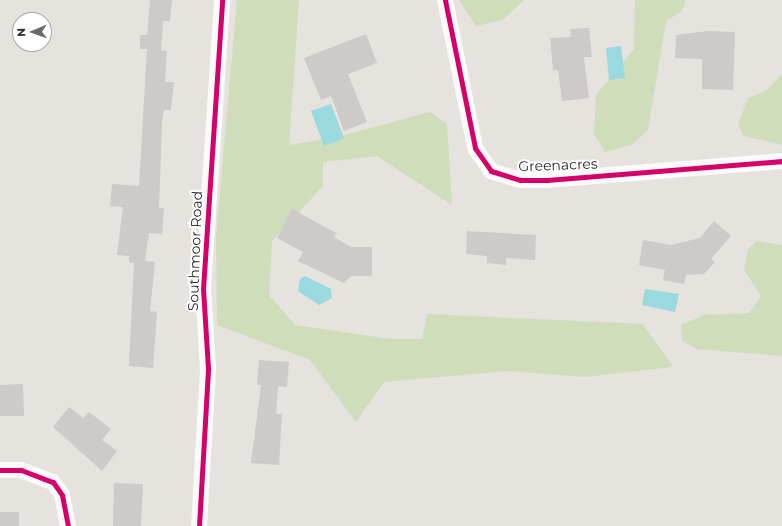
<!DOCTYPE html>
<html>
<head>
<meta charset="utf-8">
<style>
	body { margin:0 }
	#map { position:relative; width:782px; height:526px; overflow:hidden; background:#e6e2de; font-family:Montserrat,sans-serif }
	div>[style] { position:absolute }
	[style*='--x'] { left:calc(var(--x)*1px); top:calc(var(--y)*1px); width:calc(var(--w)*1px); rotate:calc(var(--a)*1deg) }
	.green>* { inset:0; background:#cfddbb }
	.water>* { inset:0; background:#9ad9df }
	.building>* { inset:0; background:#cdcac8 }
	.street>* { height:16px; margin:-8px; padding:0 8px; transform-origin:8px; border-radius:8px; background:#fbfbfa }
	.cycleway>* { height:5px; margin:-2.5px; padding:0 2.5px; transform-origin:2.5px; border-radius:2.5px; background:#d6006c }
	span { translate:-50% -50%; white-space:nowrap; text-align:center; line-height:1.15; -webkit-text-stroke:4px #fff; paint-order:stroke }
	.street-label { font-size:14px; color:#282828 }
	.north { position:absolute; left:12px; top:12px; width:40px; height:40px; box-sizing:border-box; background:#fff; border:1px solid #a9a9a9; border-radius:50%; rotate:268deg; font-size:11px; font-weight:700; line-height:16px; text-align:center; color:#282828 }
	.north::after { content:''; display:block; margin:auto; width:14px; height:18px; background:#6a6968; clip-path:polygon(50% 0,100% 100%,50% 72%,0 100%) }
</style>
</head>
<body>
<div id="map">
	<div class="green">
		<div style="clip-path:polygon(237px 0,299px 0,289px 145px,337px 137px,430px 112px,447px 124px,452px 205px,377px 156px,323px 162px,323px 186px,272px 241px,269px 295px,295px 325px,390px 339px,422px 339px,427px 314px,643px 324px,673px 367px,585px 377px,507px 371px,384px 382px,356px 422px,310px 360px,217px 325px,216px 237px)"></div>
		<div style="clip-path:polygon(459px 0,524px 0,503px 20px,476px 26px)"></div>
		<div style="clip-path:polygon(635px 0,686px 0,681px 12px,666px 21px,648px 130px,633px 144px,605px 152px,594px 134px,596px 95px,634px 49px)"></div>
		<div style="clip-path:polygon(782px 74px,782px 145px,744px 136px,738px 125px,748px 98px,767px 90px)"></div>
		<div style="clip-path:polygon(757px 241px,782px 245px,782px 356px,697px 349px,682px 341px,681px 325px,704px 315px,749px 313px,761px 296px,744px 270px,748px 249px)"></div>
	</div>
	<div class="water">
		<div style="clip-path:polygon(621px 46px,625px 78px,609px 80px,606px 48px)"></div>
		<div style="clip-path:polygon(331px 104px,344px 138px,324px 146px,311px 111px)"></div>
		<div style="clip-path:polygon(305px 276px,331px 289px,332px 298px,319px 305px,298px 291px,300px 279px)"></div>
		<div style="clip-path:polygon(645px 289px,679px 294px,675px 312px,642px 305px)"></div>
	</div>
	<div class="building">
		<div style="clip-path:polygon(150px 0,172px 0,170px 21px,163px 21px,161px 50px,167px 51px,165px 82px,174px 82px,171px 110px,164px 110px,162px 121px,159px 208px,164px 208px,162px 234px,149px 233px,145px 261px,155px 262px,150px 311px,157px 312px,153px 368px,129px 366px,134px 263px,129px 262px,129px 256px,117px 255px,123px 207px,110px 206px,112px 184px,139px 186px,147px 49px,140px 49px,140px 35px,147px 35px)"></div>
		<div style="clip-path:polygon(589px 28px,592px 57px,584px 57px,589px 98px,562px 101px,558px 70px,553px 70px,550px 38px,571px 37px,570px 29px)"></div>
		<div style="clip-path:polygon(708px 31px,735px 32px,733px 90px,702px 89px,702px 59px,675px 58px,676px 35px)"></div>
		<div style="clip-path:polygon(366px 34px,377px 63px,348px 74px,367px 122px,344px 131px,331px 96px,321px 100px,304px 58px)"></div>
		<div style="clip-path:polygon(292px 209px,336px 233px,334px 237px,351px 247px,372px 247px,372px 276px,351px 276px,344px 283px,298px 261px,303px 252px,277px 238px)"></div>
		<div style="clip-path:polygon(714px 221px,731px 236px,711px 259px,715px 262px,704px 274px,686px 275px,684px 284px,663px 280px,665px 270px,639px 265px,643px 240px,671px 245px,700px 238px)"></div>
		<div style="clip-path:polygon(467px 231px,536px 235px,535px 260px,506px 258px,506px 265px,487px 263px,487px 256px,466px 254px)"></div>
		<div style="clip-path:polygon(259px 360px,289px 362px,287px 387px,278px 386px,276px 414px,282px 414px,279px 465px,251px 463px,261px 385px,257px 385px)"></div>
		<div style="clip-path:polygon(23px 384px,24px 416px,0 416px,0 385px)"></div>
		<div style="clip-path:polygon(69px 407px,83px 418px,89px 412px,111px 429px,102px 440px,117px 451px,102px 471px,53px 427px)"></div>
		<div style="clip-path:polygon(114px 483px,143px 484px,141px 526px,113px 526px)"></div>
		<div style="clip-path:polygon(0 512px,19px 512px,19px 526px,0 526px)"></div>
	</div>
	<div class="street">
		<div style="--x:445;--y:0;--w:151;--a:78.5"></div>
		<div style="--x:475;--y:148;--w:28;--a:55"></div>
		<div style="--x:491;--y:171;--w:31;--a:17"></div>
		<div style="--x:521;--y:180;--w:26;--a:0"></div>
		<div style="--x:547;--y:180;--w:236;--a:-4.6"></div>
		<div style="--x:0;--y:470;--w:21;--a:0"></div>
		<div style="--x:21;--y:470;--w:34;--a:21"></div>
		<div style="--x:53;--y:482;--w:16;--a:55"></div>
		<div style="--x:62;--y:495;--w:32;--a:79"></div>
		<div style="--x:199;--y:526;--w:158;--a:-86.7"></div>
		<div style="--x:208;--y:368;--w:79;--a:-93.6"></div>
		<div style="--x:203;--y:289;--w:290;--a:-86.2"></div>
	</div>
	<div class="cycleway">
		<div style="--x:445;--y:0;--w:151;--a:78.5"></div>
		<div style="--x:475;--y:148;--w:28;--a:55"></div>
		<div style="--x:491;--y:171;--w:31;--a:17"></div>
		<div style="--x:521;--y:180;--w:26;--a:0"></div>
		<div style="--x:547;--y:180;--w:236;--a:-4.6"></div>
		<div style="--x:0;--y:470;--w:21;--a:0"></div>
		<div style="--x:21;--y:470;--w:34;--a:21"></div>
		<div style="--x:53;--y:482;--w:16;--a:55"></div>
		<div style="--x:62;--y:495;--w:32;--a:79"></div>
		<div style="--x:199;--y:526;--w:158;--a:-86.7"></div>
		<div style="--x:208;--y:368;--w:79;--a:-93.6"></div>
		<div style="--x:203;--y:289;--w:290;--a:-86.2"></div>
	</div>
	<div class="street-label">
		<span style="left:558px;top:165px;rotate:-2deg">Greenacres</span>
		<span style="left:195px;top:251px;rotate:-88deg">Southmoor Road</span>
	</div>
	<div class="north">N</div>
</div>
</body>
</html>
